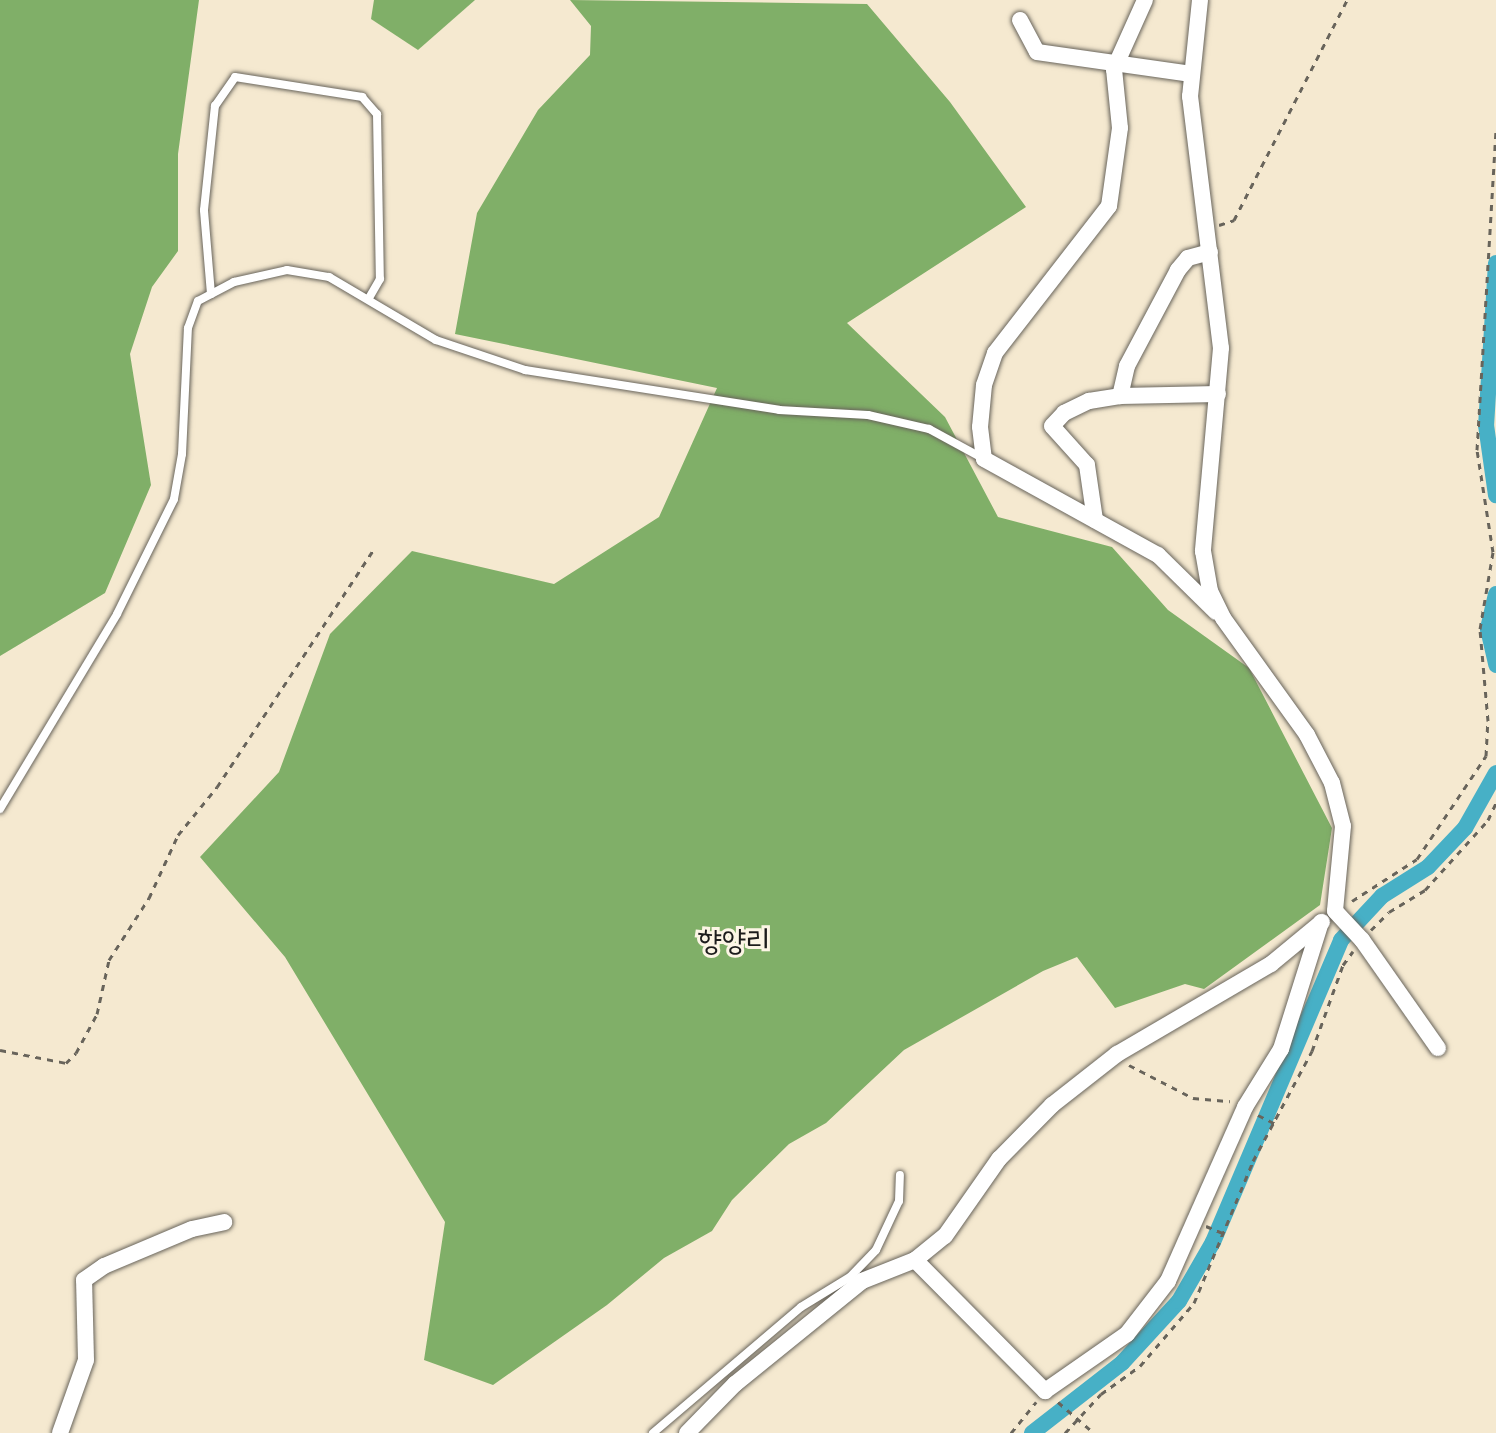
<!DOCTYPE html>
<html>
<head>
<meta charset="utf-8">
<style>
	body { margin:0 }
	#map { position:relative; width:1496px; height:1433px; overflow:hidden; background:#f5e9d0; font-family:"Comic Neue","Poor Story",sans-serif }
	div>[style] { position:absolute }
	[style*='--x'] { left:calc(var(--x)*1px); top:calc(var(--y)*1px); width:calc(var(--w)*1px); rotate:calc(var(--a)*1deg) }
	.forest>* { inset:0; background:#80af68 }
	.canal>* { height:16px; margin:-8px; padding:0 8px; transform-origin:8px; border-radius:8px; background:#47b0c6 }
	.path>* { height:3px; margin-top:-1.5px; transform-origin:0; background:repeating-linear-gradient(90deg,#68645b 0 6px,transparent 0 12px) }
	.roads { filter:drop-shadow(0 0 2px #68645b) drop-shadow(0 0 2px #68645b) }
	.lane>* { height:8px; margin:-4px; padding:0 4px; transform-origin:4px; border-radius:4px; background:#fff }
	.street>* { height:16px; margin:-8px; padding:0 8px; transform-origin:8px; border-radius:8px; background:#fff }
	span { translate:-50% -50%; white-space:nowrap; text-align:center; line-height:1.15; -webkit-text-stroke:6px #fcf5e5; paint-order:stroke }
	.quarter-label { font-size:30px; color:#1c1c1c }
</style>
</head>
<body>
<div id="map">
	<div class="forest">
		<div style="clip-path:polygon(0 0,199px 0,178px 154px,178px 251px,152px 287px,130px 354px,151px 485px,105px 593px,0 656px)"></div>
		<div style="clip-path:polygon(374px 0,475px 0,418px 50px,371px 19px)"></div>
		<div style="clip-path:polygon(570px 0,867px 4px,950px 102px,1026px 207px,847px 323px,945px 417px,998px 517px,1112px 547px,1168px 610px,1249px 668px,1332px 828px,1320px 905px,1204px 989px,1185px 984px,1115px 1008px,1077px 957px,1043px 971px,904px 1050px,826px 1123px,789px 1144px,732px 1200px,712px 1231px,664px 1258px,607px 1305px,493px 1385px,424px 1360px,445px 1222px,285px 957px,200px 857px,279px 772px,330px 634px,412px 551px,554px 584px,659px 517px,717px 388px,455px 334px,477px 213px,538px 110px,590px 55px,591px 26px)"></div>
	</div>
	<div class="canal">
		<div style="--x:1496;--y:263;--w:162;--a:93.5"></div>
		<div style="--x:1486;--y:425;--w:71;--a:81.9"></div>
		<div style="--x:1496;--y:594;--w:36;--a:103"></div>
		<div style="--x:1488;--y:629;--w:37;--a:77"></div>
		<div style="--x:1032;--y:1433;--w:114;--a:-37.9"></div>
		<div style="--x:1122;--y:1363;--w:84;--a:-47.4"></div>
		<div style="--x:1179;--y:1301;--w:68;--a:-60"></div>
		<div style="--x:1213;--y:1242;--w:328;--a:-67"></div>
		<div style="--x:1341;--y:940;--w:60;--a:-47"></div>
		<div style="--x:1382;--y:896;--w:54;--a:-32.2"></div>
		<div style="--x:1428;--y:867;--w:54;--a:-46.5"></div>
		<div style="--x:1465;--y:828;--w:63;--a:-60.6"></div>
	</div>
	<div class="path">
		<div style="--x:1219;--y:225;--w:16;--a:-18"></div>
		<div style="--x:1234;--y:220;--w:247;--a:-62.8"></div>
		<div style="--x:1352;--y:901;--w:77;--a:-32.9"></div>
		<div style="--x:1417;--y:859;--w:124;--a:-56.2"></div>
		<div style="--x:1486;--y:756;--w:35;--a:-87"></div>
		<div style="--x:1488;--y:721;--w:92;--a:-95"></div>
		<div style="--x:1480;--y:629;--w:78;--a:-80.4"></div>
		<div style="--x:1493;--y:552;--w:103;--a:-98.9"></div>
		<div style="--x:1477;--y:450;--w:323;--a:-86.6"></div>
		<div style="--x:1371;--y:930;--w:25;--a:-45"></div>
		<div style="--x:1389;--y:912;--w:42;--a:-31.4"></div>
		<div style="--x:1425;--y:890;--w:94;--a:-48"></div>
		<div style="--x:1488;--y:820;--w:19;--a:-65"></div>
		<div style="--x:0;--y:1050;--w:67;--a:11.1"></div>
		<div style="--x:66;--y:1063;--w:14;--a:-45"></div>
		<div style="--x:76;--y:1053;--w:44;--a:-61.7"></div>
		<div style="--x:97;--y:1014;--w:55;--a:-77.5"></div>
		<div style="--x:109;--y:960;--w:74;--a:-57.2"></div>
		<div style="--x:149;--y:898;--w:69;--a:-65.3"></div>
		<div style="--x:178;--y:835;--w:62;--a:-50.9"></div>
		<div style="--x:217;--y:787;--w:285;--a:-56.6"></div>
		<div style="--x:1129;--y:1065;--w:72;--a:27.3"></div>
		<div style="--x:1193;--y:1098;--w:37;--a:5"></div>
		<div style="--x:1258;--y:1115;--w:20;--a:27"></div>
		<div style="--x:1206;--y:1226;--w:21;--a:23"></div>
		<div style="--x:1058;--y:1402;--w:48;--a:40.7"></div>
		<div style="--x:1011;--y:1433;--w:40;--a:-51"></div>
		<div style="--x:1065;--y:1433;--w:53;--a:-47.3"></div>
		<div style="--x:1101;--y:1394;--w:48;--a:-35.7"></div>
		<div style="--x:1140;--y:1366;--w:83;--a:-49.4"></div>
		<div style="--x:1194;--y:1303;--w:154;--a:-67.4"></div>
		<div style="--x:1253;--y:1161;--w:125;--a:-61.8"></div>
		<div style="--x:1312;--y:1051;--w:91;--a:-70.2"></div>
		<div style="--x:1343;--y:965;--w:17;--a:-54"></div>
	</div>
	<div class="roads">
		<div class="lane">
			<div style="--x:211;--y:294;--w:84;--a:-94.8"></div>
			<div style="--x:204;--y:210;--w:105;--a:-84"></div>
			<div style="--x:215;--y:106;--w:35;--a:-55"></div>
			<div style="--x:235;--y:77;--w:129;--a:8.9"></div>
			<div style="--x:362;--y:97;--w:23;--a:49"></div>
			<div style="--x:377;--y:114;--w:165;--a:89"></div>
			<div style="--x:380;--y:279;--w:22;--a:120"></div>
			<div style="--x:0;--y:809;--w:227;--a:-59"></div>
			<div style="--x:117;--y:614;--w:128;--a:-63.6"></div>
			<div style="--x:174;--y:499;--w:46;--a:-79.9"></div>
			<div style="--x:182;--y:454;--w:126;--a:-87.3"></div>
			<div style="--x:188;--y:328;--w:29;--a:-70"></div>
			<div style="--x:198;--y:301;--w:41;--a:-27.8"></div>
			<div style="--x:234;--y:282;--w:54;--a:-12.8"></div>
			<div style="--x:287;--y:270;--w:43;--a:9.5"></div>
			<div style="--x:329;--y:277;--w:124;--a:30.5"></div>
			<div style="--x:436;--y:340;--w:94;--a:18.6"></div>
			<div style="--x:525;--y:370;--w:257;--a:8.9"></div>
			<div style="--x:779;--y:410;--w:89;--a:3.2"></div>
			<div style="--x:868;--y:415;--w:63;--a:12.9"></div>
			<div style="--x:929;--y:429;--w:63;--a:28.6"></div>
			<div style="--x:653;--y:1433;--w:194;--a:-40.4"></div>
			<div style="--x:801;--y:1307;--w:57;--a:-31.5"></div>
			<div style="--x:850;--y:1277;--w:37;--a:-46"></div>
			<div style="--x:876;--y:1250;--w:54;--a:-64.9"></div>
			<div style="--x:899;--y:1201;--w:26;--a:-88"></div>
		</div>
		<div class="street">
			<div style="--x:1145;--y:0;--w:76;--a:114.2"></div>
			<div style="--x:1114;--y:69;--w:59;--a:84.2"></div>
			<div style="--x:1120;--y:128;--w:79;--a:98"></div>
			<div style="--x:1109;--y:206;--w:186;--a:127.8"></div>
			<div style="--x:995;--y:353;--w:34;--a:109"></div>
			<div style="--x:984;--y:385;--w:42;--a:95.4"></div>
			<div style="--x:980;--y:427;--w:32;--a:83"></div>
			<div style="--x:984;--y:459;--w:199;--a:28.9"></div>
			<div style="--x:1158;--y:555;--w:81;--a:44.5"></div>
			<div style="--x:1200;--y:0;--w:97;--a:95.9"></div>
			<div style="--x:1190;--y:96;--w:254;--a:83"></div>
			<div style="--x:1221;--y:348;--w:204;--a:95.1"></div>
			<div style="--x:1203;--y:551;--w:41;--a:80.1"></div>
			<div style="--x:1210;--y:591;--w:30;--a:64"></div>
			<div style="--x:1223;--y:618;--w:144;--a:54.3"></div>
			<div style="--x:1307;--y:735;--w:54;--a:62.5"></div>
			<div style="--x:1332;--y:783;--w:44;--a:75.7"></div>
			<div style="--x:1343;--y:826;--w:85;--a:95.4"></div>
			<div style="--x:1335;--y:911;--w:40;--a:47"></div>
			<div style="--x:1362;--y:940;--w:132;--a:54.9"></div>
			<div style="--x:1020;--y:20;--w:36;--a:62"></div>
			<div style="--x:1037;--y:52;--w:156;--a:8.1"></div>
			<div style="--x:1210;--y:252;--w:23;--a:165"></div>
			<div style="--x:1188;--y:258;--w:16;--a:130"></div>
			<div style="--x:1178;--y:270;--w:109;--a:118"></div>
			<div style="--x:1127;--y:366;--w:31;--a:103"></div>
			<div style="--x:1120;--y:396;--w:98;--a:-1.2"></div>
			<div style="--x:1095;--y:520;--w:56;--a:-98.3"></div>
			<div style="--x:1087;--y:465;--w:52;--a:-131.9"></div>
			<div style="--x:1052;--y:426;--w:18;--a:-47"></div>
			<div style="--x:1064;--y:413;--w:28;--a:-26"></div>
			<div style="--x:1089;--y:401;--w:31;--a:-9"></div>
			<div style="--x:915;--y:1260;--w:185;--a:45.2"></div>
			<div style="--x:1045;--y:1391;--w:100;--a:-34.8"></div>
			<div style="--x:1127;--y:1334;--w:67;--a:-52.3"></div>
			<div style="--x:1168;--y:1281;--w:190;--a:-66.1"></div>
			<div style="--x:1245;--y:1107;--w:68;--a:-58.2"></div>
			<div style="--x:1281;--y:1049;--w:133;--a:-72.5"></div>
			<div style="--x:60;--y:1433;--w:77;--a:-70.4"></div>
			<div style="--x:86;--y:1360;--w:80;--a:-91.4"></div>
			<div style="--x:84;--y:1280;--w:24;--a:-35"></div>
			<div style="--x:104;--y:1266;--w:95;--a:-22.8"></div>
			<div style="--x:192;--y:1229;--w:33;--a:-12"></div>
			<div style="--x:687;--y:1433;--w:69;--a:-45.6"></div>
			<div style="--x:735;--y:1384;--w:164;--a:-39"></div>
			<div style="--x:862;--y:1281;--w:57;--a:-21.6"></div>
			<div style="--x:915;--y:1260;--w:38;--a:-39"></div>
			<div style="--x:945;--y:1236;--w:94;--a:-55"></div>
			<div style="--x:999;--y:1159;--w:76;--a:-45.5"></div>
			<div style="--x:1052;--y:1105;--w:83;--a:-38.1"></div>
			<div style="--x:1117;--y:1054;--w:178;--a:-30.3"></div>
			<div style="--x:1271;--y:964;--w:66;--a:-39.5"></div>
		</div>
	</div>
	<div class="quarter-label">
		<span style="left:734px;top:941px">향양리</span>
	</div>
</div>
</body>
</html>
